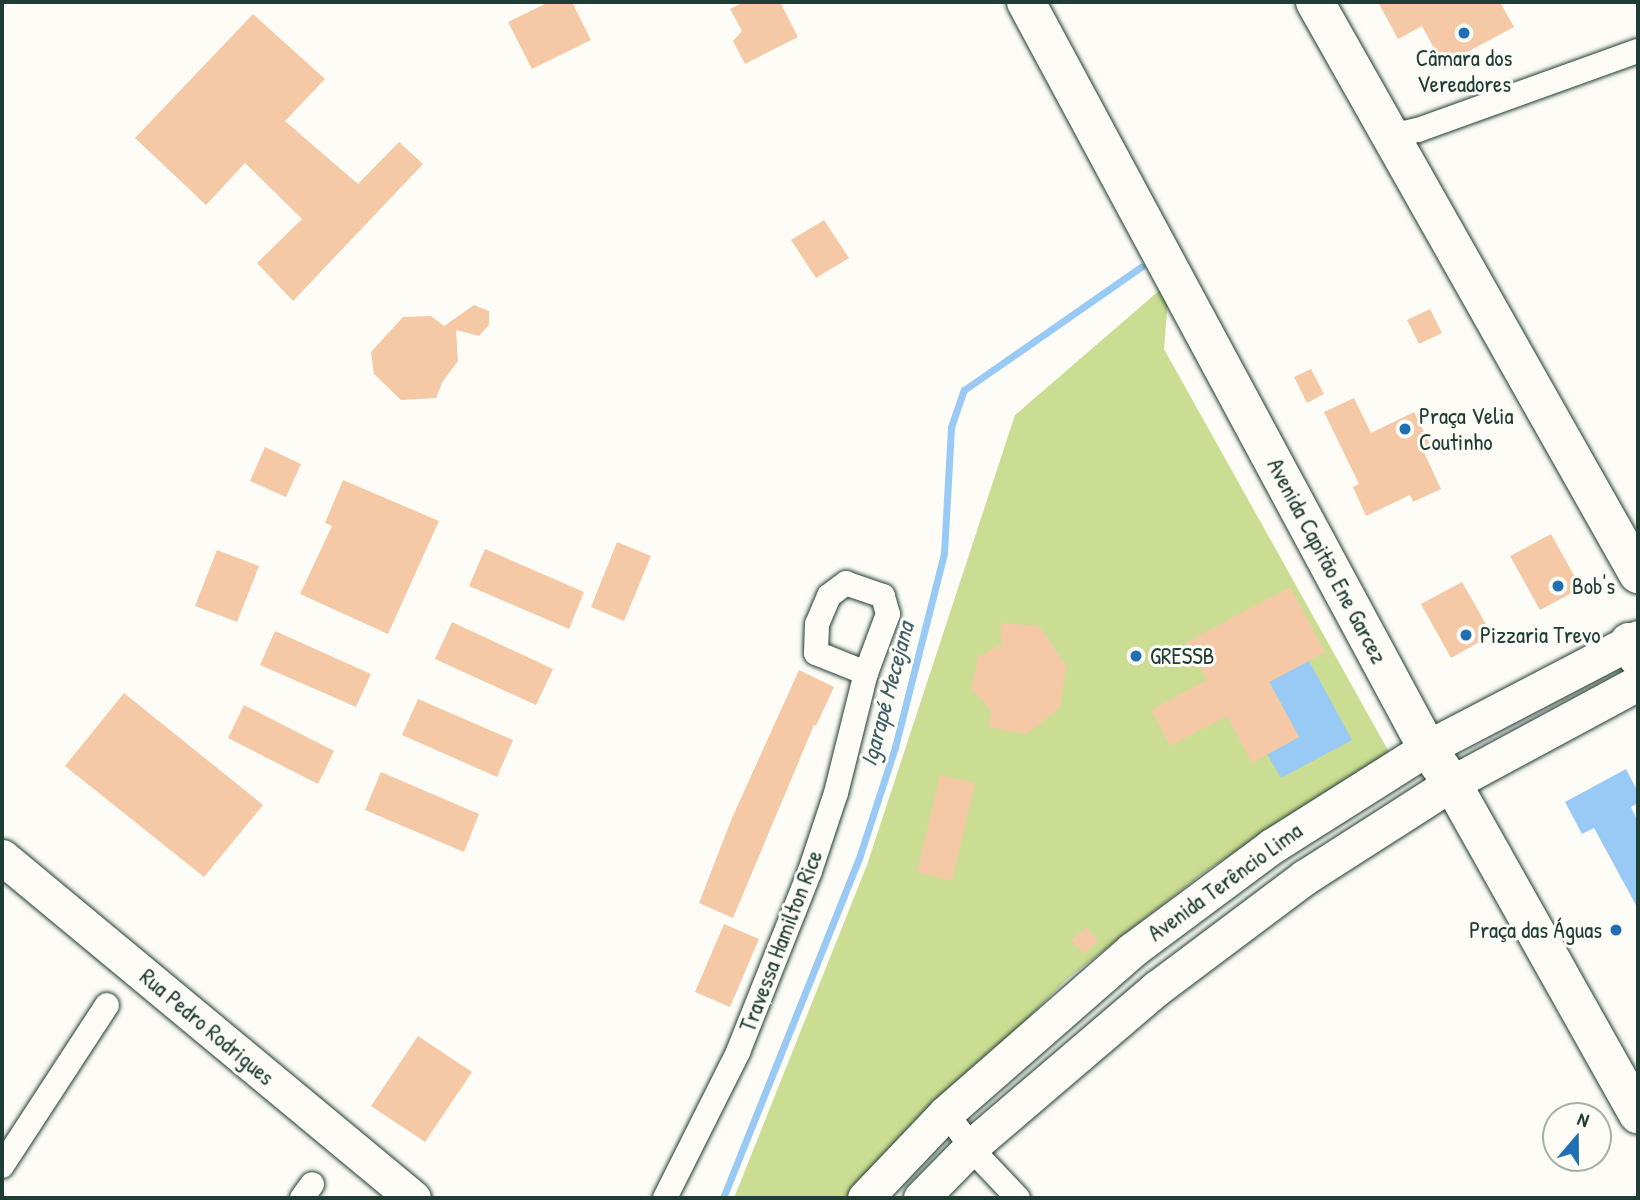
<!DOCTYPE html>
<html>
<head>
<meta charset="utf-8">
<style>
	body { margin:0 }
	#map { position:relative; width:1640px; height:1200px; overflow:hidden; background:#fdfcf7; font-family:"Patrick Hand",sans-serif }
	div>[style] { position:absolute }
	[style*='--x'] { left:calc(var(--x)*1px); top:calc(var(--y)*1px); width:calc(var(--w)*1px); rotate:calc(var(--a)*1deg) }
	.green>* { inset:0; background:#cbdd92 }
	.water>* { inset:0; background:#99c9f5 }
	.stream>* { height:7px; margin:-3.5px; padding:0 3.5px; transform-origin:3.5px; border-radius:3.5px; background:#99c9f5 }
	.building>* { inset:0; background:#f5c9a5 }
	.roads { filter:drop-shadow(0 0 2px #1f3d34) drop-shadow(0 0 2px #1f3d34) }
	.minor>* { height:24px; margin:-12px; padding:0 12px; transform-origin:12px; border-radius:12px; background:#fdfcf7 }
	.secondary>* { height:35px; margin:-17.5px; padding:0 17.5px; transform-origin:17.5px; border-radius:17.5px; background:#fdfcf7 }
	.primary>* { height:38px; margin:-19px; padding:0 19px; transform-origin:19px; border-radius:19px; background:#fdfcf7 }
	.dots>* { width:19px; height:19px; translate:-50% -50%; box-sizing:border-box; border:4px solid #fdfcf7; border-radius:50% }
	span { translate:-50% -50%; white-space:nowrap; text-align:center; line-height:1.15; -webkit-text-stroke:6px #fdfcf7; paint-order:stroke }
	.poi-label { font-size:23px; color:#1f3d34 }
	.left { translate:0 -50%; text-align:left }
	.right { translate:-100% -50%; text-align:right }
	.street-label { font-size:23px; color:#1f3d34 }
	.water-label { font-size:24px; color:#3e6064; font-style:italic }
	.frame { position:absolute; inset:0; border:4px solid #1f3d34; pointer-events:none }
	.north { position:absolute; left:1542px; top:1102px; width:70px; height:70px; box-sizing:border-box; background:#fdfcf7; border:2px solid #a4b0a9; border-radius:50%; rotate:20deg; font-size:19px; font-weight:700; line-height:28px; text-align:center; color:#1f3d34 }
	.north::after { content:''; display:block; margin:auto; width:24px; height:32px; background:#1f6fb2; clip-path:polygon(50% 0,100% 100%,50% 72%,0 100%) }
</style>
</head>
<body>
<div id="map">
	<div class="green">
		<div style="clip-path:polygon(1161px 289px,1168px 300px,1164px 349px,1389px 752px,1206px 871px,1067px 979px,849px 1198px,734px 1198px,867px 865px,1015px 415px)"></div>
	</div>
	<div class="water">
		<div style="clip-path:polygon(1309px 661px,1352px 740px,1281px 778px,1267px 754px,1299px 737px,1269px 682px)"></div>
		<div style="clip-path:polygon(1626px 769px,1638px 792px,1638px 803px,1631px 807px,1638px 822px,1637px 907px,1594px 828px,1582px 834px,1565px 802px)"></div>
	</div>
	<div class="stream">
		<div style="--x:723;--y:1198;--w:369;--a:-68.2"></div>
		<div style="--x:860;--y:855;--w:114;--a:-72"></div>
		<div style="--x:895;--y:747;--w:200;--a:-75.8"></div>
		<div style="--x:944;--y:553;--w:126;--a:-86.8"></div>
		<div style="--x:951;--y:427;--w:39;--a:-71"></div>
		<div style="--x:964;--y:390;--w:216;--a:-34.8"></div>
	</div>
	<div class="building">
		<div style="clip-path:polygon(549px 2px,572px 2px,591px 40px,532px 69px,508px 22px)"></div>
		<div style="clip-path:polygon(744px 2px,780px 2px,798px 37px,745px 64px,733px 41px,742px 31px,730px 9px)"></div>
		<div style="clip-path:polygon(1378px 2px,1500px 2px,1514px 27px,1443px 65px,1422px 26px,1398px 39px)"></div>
		<div style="clip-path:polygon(253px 14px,325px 79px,285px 121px,358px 184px,399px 142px,423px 164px,293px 301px,257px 263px,302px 219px,245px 163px,206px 205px,135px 138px)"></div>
		<div style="clip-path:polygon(824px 220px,849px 258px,816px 278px,791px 240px)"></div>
		<div style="clip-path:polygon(474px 305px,489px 311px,489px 325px,479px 336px,456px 330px,458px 361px,443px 381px,436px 398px,401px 400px,374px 374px,371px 352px,403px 317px,431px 316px,444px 326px)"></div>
		<div style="clip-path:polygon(1430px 309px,1442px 333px,1419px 344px,1407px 320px)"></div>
		<div style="clip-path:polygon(1311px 369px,1324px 394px,1307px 403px,1294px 377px)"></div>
		<div style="clip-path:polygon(1354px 398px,1371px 433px,1414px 412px,1430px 444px,1422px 448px,1441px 489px,1413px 502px,1410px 495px,1366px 516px,1353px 487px,1359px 484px,1324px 412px)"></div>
		<div style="clip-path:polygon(265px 447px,301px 464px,286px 497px,250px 481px)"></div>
		<div style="clip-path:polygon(343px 480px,439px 521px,388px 634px,300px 594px,332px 526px,325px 523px)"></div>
		<div style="clip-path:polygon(1551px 534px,1581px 588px,1540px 610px,1510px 556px)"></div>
		<div style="clip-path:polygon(617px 542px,651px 556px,624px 621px,591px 607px)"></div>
		<div style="clip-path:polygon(485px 549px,584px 592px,569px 629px,469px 586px)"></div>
		<div style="clip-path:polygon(217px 550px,259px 566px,237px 622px,195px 606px)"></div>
		<div style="clip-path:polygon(1462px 582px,1492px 635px,1451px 658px,1421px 604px)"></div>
		<div style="clip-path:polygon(1290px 587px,1325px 652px,1269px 682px,1299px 737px,1252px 763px,1227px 716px,1170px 746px,1151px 710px,1207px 680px,1187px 642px)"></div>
		<div style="clip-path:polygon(452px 622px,553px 669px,536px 705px,435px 659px)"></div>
		<div style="clip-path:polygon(1000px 623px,1039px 626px,1066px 666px,1060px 708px,1026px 734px,988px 727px,991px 711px,971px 688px,978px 657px,1002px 644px)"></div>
		<div style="clip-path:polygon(275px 631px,371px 674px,356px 707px,260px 665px)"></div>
		<div style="clip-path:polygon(799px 670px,834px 687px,816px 726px,814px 725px,733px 918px,699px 903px,732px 818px)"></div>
		<div style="clip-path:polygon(124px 693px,263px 805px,204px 877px,65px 766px)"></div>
		<div style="clip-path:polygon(418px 699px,513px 740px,497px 777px,402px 735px)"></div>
		<div style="clip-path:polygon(244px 705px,334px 751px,318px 784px,228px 738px)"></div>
		<div style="clip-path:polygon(381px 772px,479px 814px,464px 852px,365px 810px)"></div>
		<div style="clip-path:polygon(940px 775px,975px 783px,952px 881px,917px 872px)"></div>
		<div style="clip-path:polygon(724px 924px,759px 939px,730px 1007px,695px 992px)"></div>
		<div style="clip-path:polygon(1087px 927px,1098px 941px,1083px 954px,1071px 940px)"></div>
		<div style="clip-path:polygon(418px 1036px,472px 1072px,425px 1142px,371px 1106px)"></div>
	</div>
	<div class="roads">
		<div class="minor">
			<div style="--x:1391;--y:136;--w:28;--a:-13"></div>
			<div style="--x:1418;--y:130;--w:234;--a:-19.8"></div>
			<div style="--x:946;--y:1113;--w:56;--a:52.9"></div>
			<div style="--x:980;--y:1158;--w:55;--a:46.5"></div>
			<div style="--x:2;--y:1166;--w:192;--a:-56.9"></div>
			<div style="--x:302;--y:1198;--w:17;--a:-54"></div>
			<div style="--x:665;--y:1198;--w:163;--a:-63.4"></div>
			<div style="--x:738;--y:1052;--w:195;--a:-68.3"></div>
			<div style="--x:810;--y:871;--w:82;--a:-71.6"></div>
			<div style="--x:836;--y:793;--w:124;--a:-76"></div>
			<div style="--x:866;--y:673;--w:63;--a:-69.6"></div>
			<div style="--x:888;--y:614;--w:19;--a:-106"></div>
			<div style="--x:883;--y:596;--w:39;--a:-161"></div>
			<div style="--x:846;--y:583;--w:21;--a:143"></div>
			<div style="--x:829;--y:596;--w:30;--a:113"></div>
			<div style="--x:817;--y:624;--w:29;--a:92"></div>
			<div style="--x:816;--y:653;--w:54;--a:21.8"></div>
		</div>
		<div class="secondary">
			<div style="--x:2;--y:857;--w:534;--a:39.68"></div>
			<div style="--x:865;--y:1198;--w:117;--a:-46.4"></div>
			<div style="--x:946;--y:1113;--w:247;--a:-41.2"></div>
			<div style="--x:1132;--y:950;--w:174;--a:-36.6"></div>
			<div style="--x:1272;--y:846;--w:183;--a:-32.3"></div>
			<div style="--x:1427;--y:748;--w:238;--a:-27.5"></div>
			<div style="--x:921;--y:1198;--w:74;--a:-45.5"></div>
			<div style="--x:973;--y:1145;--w:242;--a:-40.5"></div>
			<div style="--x:1157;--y:988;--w:185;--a:-36.9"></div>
			<div style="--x:1305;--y:877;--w:174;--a:-32.6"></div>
			<div style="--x:1452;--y:783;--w:211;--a:-28.3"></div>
		</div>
		<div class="primary">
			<div style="--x:1026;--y:2;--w:847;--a:61.74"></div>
			<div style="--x:1427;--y:748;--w:43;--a:54.5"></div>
			<div style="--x:1452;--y:783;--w:380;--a:60.7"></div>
			<div style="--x:1315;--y:2;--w:657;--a:60.55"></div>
			<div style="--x:1629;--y:642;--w:18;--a:61"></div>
		</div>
	</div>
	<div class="dots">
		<div style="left:1464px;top:33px;background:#1f6fb2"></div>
		<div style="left:1405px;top:429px;background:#1f6fb2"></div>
		<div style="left:1558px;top:586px;background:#1f6fb2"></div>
		<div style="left:1466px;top:635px;background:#1f6fb2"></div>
		<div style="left:1136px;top:656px;background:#1f6fb2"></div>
		<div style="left:1616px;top:930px;background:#1f6fb2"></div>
	</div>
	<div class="poi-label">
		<span style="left:1464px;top:71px">Câmara dos<br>Vereadores</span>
		<span class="left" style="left:1419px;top:429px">Praça Velia<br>Coutinho</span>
		<span class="left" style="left:1572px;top:586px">Bob's</span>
		<span class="left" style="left:1480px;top:635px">Pizzaria Trevo</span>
		<span class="left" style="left:1150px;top:656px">GRESSB</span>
		<span class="right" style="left:1602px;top:930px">Praça das Águas</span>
	</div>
	<div class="street-label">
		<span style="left:1327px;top:561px;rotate:62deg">Avenida Capitão Ene Garcez</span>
		<span style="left:1225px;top:882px;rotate:-36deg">Avenida Terêncio Lima</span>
		<span style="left:781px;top:941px;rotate:-69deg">Travessa Hamilton Rice</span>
		<span style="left:207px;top:1027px;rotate:40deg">Rua Pedro Rodrigues</span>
	</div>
	<div class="water-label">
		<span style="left:887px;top:694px;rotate:-75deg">Igarapé Mecejana</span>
	</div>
	<div class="frame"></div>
	<div class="north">N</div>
</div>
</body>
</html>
